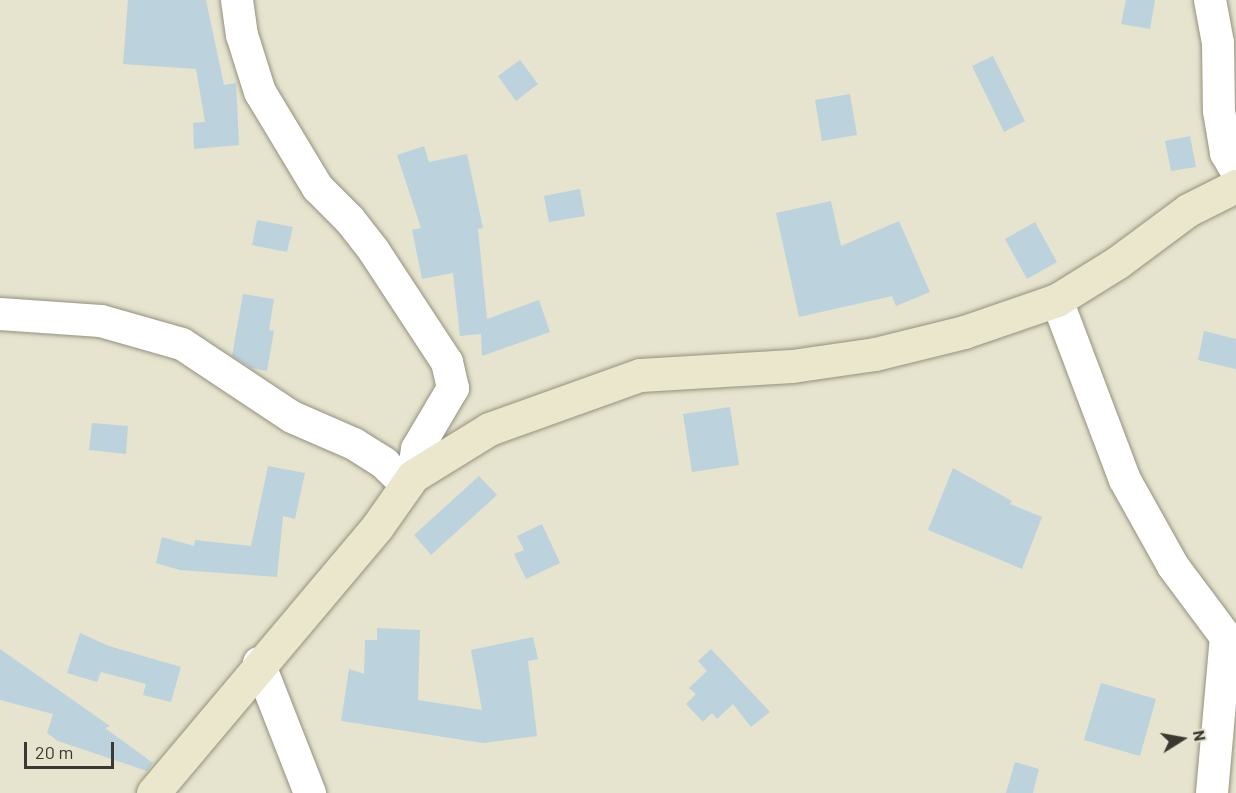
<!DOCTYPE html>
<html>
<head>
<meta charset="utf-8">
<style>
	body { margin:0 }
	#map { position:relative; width:1236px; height:793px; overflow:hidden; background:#e6e3ce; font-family:Barlow,sans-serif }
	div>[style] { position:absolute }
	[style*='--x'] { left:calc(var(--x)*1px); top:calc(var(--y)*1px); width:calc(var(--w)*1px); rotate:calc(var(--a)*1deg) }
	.building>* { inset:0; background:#bcd3dd }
	.roads { filter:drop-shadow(0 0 2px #94917e) drop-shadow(0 0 2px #94917e) }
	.street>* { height:32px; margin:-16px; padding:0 16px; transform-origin:16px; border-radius:16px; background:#fff }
	.secondary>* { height:33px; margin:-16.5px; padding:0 16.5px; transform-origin:16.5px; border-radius:16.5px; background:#ebe7cd }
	span { translate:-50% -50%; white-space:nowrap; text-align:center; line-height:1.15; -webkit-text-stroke:4.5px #e6e3ce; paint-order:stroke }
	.north { position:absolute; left:1152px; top:709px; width:60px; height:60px; -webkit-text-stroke:4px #e6e3ce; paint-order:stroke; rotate:79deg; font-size:16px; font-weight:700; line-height:24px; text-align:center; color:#3a3830 }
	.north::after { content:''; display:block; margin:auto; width:21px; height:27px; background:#3a3830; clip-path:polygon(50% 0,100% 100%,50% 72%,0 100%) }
	.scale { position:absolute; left:24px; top:742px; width:90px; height:27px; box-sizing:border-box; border:3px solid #3a3830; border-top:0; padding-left:8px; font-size:18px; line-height:21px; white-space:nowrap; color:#3a3830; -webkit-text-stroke:4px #e6e3ce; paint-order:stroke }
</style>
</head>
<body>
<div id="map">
	<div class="building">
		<div style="clip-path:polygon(128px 0,206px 0,224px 85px,236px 83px,239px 145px,194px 149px,193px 123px,205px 122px,196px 69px,123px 64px)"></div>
		<div style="clip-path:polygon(1126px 0,1155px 0,1150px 29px,1121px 24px)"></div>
		<div style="clip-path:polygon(993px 56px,1025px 121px,1004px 132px,972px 66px)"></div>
		<div style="clip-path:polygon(520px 60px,538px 84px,516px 101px,498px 76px)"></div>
		<div style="clip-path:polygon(850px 94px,857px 135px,822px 141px,815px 100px)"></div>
		<div style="clip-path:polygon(1190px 136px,1196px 167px,1171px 171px,1165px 141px)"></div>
		<div style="clip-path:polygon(424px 146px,429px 162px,467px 154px,483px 228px,478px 229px,487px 319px,539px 300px,550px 332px,482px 356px,481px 334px,460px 336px,453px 273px,422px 279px,412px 230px,421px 228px,397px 155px)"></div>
		<div style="clip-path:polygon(580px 189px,585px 216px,549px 222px,544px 196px)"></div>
		<div style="clip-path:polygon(831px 201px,841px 246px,899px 221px,930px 292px,896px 306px,892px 296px,799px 317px,776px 213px)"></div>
		<div style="clip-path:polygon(257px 220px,293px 227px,287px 252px,252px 245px)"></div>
		<div style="clip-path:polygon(1035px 222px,1057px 262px,1027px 279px,1005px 239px)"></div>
		<div style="clip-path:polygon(243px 294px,274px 299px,269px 330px,274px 331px,267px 371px,251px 368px,232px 356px)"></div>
		<div style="clip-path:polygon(1204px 331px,1236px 339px,1236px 369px,1198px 360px)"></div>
		<div style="clip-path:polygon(730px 407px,739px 465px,692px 472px,683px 414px)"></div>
		<div style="clip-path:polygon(92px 423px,128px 426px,126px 454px,89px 450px)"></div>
		<div style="clip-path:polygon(268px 466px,305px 473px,295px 519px,283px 516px,277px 577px,180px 570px,156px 563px,162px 537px,194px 546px,195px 540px,251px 546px)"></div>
		<div style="clip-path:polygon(953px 468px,1012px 501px,1010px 504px,1042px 517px,1022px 569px,928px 530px)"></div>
		<div style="clip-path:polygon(479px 476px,497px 495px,431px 555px,414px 535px)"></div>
		<div style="clip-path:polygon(542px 524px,560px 563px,526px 579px,514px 554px,524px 550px,517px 536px)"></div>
		<div style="clip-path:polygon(377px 628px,420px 630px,418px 700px,482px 710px,471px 650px,533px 637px,538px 659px,528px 661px,537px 736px,483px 743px,341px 721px,349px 669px,364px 674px,365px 640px,377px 640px)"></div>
		<div style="clip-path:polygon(80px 633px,109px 646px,181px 667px,171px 702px,143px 695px,146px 684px,101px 672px,97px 682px,67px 673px)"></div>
		<div style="clip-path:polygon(0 649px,110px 726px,105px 728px,153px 763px,147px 771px,58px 741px,47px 733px,53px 714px,0 700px)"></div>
		<div style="clip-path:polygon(711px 649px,770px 712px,751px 727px,733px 704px,717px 719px,712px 713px,703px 722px,686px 704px,696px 694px,689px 688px,707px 671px,698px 661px)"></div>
		<div style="clip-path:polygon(1101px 683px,1156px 699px,1140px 756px,1084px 740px)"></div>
		<div style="clip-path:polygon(1015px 762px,1039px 769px,1033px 793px,1006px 793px)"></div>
	</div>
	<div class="roads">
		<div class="street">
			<div style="--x:237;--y:0;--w:35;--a:82"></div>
			<div style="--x:242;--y:35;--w:60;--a:72.5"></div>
			<div style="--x:260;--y:92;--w:112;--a:58.9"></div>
			<div style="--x:318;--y:188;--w:45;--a:45"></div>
			<div style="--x:350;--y:220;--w:39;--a:52"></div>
			<div style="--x:374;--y:251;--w:133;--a:56.7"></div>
			<div style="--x:447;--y:362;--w:27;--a:77"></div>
			<div style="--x:453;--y:388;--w:71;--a:120.5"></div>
			<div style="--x:417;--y:449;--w:27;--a:98"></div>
			<div style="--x:1210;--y:0;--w:44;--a:79.5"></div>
			<div style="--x:1218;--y:43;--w:68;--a:89.2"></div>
			<div style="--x:1219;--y:111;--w:43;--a:80.5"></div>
			<div style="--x:1226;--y:153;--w:20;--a:60"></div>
			<div style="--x:1057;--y:300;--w:192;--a:69.3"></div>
			<div style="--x:1125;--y:480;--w:98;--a:60.8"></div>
			<div style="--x:1173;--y:566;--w:89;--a:53.3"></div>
			<div style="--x:1226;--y:637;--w:12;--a:35"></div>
			<div style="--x:0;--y:314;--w:101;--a:4"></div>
			<div style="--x:101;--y:321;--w:84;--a:15.9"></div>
			<div style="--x:182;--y:344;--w:132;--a:33.6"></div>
			<div style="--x:292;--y:417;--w:68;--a:23.5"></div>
			<div style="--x:354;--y:444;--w:36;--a:32"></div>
			<div style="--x:384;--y:463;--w:32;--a:44"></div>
			<div style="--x:259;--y:663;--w:140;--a:68.6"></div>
			<div style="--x:1212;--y:793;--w:157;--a:-84.9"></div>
		</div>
		<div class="secondary">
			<div style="--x:153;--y:793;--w:348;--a:-49.9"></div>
			<div style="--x:377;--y:527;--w:62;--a:-54.8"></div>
			<div style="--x:413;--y:476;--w:89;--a:-31.7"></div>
			<div style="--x:489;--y:429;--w:160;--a:-19.7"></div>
			<div style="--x:640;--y:375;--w:152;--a:-3.4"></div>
			<div style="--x:792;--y:366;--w:84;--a:-8.2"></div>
			<div style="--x:875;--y:354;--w:92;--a:-13.9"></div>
			<div style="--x:964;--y:332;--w:98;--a:-19"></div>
			<div style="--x:1057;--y:300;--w:72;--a:-31.9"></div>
			<div style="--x:1118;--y:262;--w:87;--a:-36.6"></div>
			<div style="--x:1188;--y:210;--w:54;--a:-26.6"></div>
		</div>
	</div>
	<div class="north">N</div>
	<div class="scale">20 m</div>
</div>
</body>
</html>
